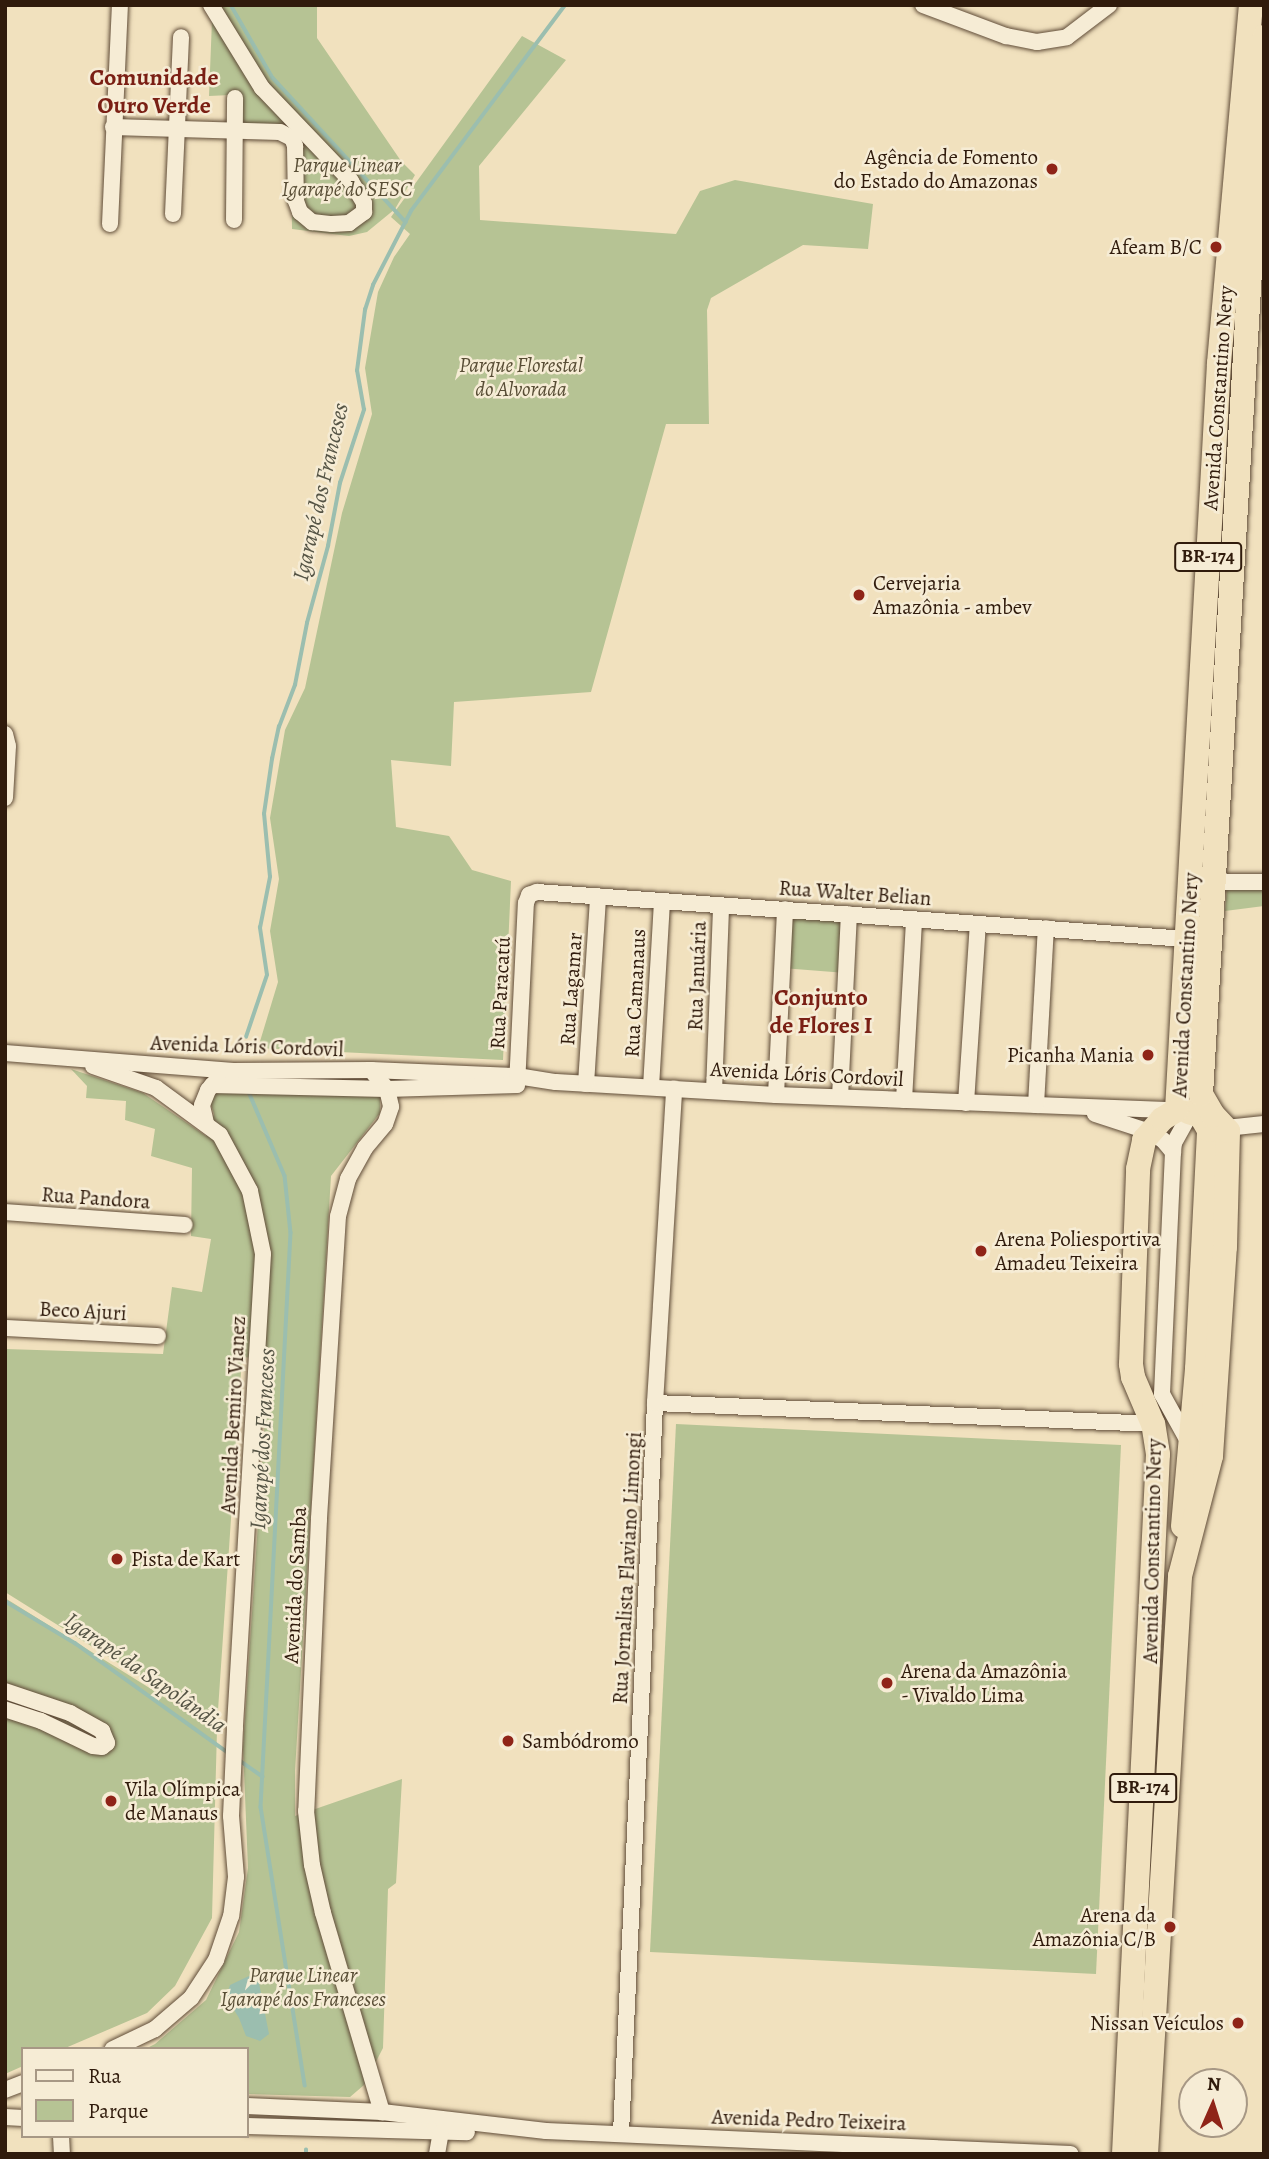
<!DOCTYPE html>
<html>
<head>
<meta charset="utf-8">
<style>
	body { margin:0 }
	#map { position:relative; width:1269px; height:2159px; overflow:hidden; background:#f1e1be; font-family:Alegreya,serif }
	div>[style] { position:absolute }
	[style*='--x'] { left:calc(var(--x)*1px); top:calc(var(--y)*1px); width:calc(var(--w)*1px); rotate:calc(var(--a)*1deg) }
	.green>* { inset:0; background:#b6c394 }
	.water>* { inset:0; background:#9bbeaf }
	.stream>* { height:3.5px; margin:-1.75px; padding:0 1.75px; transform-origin:1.75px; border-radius:1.75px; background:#9bbeaf }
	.roads { filter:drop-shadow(0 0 2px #604c38) drop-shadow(0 0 2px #604c38) }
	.minor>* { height:16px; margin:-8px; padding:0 8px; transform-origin:8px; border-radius:8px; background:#f6ecd5 }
	.highway>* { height:24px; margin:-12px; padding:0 12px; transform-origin:12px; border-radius:12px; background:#f1e1be }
	.dots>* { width:19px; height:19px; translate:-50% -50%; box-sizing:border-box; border:4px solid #f6ecd5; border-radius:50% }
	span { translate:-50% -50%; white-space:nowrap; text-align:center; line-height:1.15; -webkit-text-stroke:5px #f6ecd5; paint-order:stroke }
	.shield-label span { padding:2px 5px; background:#f6ecd5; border:2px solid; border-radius:5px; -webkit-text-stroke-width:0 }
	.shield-label { font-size:19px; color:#301b0c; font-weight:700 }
	.poi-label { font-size:21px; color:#301b0c }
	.right { translate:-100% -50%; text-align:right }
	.left { translate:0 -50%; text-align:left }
	.park-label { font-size:21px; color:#584d35; font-style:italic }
	.street-label { font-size:21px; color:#301b0c }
	.water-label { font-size:23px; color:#555445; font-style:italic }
	.quarter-label { font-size:24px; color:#7a1f14; font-weight:700 }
	.frame { position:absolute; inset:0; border:7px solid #301b0c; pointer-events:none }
	.legend { position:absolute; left:21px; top:2047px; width:228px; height:91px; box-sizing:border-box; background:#f6ecd5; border:2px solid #a79885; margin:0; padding:9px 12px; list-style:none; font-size:21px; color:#301b0c }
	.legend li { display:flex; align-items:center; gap:14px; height:35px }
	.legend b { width:35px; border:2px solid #a79885 }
	.north { position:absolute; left:1178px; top:2068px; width:70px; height:70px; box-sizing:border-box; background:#f6ecd5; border:2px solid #a79885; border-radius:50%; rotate:3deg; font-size:19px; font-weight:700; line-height:28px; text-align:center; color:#301b0c }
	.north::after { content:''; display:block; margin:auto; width:24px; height:32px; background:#8f2418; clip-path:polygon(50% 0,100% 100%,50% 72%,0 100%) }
</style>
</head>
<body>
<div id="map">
	<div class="green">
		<div style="clip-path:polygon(204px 5px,317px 5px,317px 38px,401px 161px,415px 175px,395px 209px,367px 232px,349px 236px,292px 229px,291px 146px,287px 136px,232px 127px,230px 95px,209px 96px,212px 20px)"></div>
		<div style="clip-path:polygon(522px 36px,566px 60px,479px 166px,480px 220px,676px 234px,700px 191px,735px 180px,873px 204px,868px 249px,803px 245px,711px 298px,707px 310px,709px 424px,666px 424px,591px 692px,454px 702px,451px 766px,391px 760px,396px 827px,449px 836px,472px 870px,511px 881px,503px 1060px,258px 1048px,278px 982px,270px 931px,279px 879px,270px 818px,285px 730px,305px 688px,342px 513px,372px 414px,365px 368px,378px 292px,394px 257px,410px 234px,391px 217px)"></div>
		<div style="clip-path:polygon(1264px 886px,1264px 906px,1225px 911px,1227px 888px)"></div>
		<div style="clip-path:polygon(785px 905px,847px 909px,846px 973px,782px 968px)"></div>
		<div style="clip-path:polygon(71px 1069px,143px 1093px,206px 1136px,214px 1114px,210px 1101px,219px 1091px,380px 1097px,380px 1113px,331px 1176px,295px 1771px,295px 1816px,402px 1779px,396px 1883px,388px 1889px,383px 2048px,364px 2085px,350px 2097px,247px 2094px,247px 2049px,145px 2049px,155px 2044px,206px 2000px,239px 1932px,248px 1868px,243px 1747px,269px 1359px,242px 1357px,217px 1725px,5px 1592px,5px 1349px,163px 1354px,172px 1287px,202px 1292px,211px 1239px,191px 1236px,192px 1168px,151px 1156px,155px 1129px,125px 1120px,126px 1101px,86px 1098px,87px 1086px)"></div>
		<div style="clip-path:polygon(676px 1424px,1121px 1445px,1096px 1974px,650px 1952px)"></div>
		<div style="clip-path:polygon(5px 1598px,217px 1730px,212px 1918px,175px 1986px,147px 2013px,63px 2049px,23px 2049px,23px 2066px,5px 2074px)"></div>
	</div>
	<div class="water">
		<div style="clip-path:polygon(249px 1976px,259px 1983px,269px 2034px,260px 2041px,246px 2036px,239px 2018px,226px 1997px,230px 1985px)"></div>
	</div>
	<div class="stream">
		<div style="--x:231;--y:5;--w:84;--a:60.1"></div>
		<div style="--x:273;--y:78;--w:196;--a:47.3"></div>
		<div style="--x:246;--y:1037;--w:65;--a:-71.3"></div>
		<div style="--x:267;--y:975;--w:48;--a:-98.5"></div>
		<div style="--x:260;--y:928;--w:52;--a:-78.9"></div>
		<div style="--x:270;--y:877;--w:63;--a:-95.4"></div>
		<div style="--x:264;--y:814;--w:56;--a:-81.7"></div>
		<div style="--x:272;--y:759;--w:33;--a:-78"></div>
		<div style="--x:279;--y:727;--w:45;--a:-69.1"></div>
		<div style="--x:295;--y:685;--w:63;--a:-79"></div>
		<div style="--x:307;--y:623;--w:80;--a:-74.7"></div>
		<div style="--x:328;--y:546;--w:64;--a:-79.2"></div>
		<div style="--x:340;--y:483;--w:77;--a:-71.8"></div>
		<div style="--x:364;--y:410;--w:40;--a:-100"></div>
		<div style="--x:357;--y:371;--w:62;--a:-82.5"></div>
		<div style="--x:365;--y:310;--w:26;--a:-72"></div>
		<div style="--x:373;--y:285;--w:83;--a:-62.8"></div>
		<div style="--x:411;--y:211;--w:257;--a:-53.2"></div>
		<div style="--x:249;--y:1092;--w:91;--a:66.8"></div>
		<div style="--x:285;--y:1176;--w:57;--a:84"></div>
		<div style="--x:291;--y:1233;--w:575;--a:92.99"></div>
		<div style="--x:261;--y:1807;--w:282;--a:81"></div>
		<div style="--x:5;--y:1601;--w:82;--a:31"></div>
		<div style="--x:75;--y:1643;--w:187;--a:35.6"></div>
		<div style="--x:239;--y:1760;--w:29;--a:35"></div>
		<div style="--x:306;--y:2154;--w:4;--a:-90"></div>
	</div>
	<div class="roads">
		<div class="minor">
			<div style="--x:923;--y:5;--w:89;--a:20.5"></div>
			<div style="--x:1006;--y:36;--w:32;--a:11"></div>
			<div style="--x:1037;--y:42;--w:30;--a:-9"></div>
			<div style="--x:1067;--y:37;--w:53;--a:-37.3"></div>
			<div style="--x:113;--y:127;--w:167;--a:1.7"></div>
			<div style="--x:280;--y:132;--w:13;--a:27"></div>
			<div style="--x:292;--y:138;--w:9;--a:69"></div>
			<div style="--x:295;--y:146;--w:55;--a:89"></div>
			<div style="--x:296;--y:201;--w:12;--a:70"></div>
			<div style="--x:300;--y:212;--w:16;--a:40"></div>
			<div style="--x:312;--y:222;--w:20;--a:6"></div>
			<div style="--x:332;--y:224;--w:17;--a:-3"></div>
			<div style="--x:349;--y:223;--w:19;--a:-36"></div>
			<div style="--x:364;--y:212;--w:9;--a:-90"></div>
			<div style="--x:364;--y:203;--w:26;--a:-121"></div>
			<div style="--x:351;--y:181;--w:129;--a:-133.7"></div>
			<div style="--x:262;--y:88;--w:97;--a:-121.6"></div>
			<div style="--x:173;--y:214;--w:177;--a:-87.4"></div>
			<div style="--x:234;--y:220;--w:122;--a:-89.5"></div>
			<div style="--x:110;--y:224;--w:219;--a:-87.4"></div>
			<div style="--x:5;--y:734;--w:12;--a:76"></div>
			<div style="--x:8;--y:746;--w:52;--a:93.3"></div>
			<div style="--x:1217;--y:873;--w:10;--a:61"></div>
			<div style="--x:1222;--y:882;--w:42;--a:0"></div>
			<div style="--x:5;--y:1053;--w:229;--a:4.5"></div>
			<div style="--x:233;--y:1071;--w:138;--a:-0.4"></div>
			<div style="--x:371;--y:1070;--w:146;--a:2.4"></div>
			<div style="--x:517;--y:1076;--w:39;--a:9"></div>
			<div style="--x:556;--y:1082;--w:220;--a:3.4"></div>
			<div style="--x:776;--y:1095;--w:397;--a:2.2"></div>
			<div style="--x:93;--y:1066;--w:67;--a:19.2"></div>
			<div style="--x:156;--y:1088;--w:79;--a:36.3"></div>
			<div style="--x:220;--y:1135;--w:64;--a:61.8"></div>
			<div style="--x:250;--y:1191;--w:64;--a:78.3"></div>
			<div style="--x:263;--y:1254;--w:475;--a:93.4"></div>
			<div style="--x:235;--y:1728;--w:88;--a:92.6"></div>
			<div style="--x:231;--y:1816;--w:61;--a:85.3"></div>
			<div style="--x:236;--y:1877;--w:39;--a:97"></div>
			<div style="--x:231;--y:1916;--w:46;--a:108.8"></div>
			<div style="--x:216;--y:1960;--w:45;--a:123.3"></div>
			<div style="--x:191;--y:1998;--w:48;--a:139.3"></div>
			<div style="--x:155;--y:2029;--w:47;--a:154.5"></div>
			<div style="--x:371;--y:1070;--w:25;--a:50"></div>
			<div style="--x:387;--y:1089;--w:18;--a:77"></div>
			<div style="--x:391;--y:1107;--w:18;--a:109"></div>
			<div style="--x:385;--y:1124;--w:31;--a:130"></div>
			<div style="--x:365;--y:1148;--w:35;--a:119"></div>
			<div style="--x:348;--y:1179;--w:38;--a:105"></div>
			<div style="--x:338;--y:1216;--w:304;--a:93.6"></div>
			<div style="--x:319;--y:1519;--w:292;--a:92.5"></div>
			<div style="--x:306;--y:1811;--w:54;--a:83.7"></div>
			<div style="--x:312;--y:1865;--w:49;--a:77.1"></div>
			<div style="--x:323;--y:1913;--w:208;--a:73.5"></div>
			<div style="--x:586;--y:1084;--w:188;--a:-86.3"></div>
			<div style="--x:212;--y:1085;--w:175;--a:1.3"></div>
			<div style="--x:387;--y:1089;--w:130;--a:-1.8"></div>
			<div style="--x:517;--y:1085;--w:182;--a:-87.2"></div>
			<div style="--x:526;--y:903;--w:9;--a:-69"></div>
			<div style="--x:529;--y:895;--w:9;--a:-21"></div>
			<div style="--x:537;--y:892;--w:652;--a:4.14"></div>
			<div style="--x:651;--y:1087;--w:186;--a:-86.6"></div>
			<div style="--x:714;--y:1091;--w:186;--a:-87.8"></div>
			<div style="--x:776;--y:1095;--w:186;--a:-87.2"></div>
			<div style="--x:840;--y:1097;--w:183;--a:-87.2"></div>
			<div style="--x:904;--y:1100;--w:181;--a:-86.8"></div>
			<div style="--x:966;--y:1103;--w:179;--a:-86.2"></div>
			<div style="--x:1036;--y:1105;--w:177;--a:-86.8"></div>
			<div style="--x:1095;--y:1114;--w:58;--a:18.1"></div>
			<div style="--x:1150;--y:1132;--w:15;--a:32"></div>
			<div style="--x:1163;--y:1140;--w:16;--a:50"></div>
			<div style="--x:206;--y:1123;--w:18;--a:-103"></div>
			<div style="--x:202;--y:1105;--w:16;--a:-68"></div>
			<div style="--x:208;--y:1090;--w:15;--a:-48"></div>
			<div style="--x:1226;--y:1128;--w:38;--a:-6"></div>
			<div style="--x:5;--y:1212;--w:180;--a:4.1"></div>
			<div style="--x:5;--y:1328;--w:153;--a:3"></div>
			<div style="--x:655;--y:1403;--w:498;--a:2.4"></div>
			<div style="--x:1189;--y:1443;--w:56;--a:-118.9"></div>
			<div style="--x:1162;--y:1394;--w:242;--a:-87.4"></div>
			<div style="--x:1173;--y:1152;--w:9;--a:-84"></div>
			<div style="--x:1174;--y:1143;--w:43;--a:-61.1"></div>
			<div style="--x:5;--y:1691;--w:69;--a:18.7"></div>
			<div style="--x:70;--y:1713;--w:37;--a:29"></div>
			<div style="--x:102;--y:1731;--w:13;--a:67"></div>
			<div style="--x:107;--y:1743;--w:6;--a:141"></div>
			<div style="--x:102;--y:1747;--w:9;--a:-174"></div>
			<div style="--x:93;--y:1746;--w:58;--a:-154.3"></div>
			<div style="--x:41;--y:1721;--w:38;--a:-162"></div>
			<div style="--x:5;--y:2090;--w:19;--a:-21"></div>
			<div style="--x:247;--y:2106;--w:135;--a:2.5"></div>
			<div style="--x:382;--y:2112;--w:165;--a:6.6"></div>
			<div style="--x:546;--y:2131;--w:525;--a:2.51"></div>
			<div style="--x:5;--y:2117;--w:18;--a:3"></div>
			<div style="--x:247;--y:2126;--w:220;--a:1.6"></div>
			<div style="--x:621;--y:2133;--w:731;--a:-87.33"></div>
			<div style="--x:655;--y:1403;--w:315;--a:-86.5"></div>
			<div style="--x:61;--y:2136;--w:18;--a:87"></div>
			<div style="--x:437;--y:2154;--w:22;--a:-80"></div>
		</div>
		<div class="highway">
			<div style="--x:1177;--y:1110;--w:748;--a:-86.78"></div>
			<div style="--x:1219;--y:363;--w:359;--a:-84.9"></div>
			<div style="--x:1183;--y:1526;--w:158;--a:-84.9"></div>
			<div style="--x:1197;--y:1369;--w:239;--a:-87.1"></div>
			<div style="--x:1209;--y:1130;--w:16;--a:-120"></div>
			<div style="--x:1201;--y:1116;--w:13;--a:-162"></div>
			<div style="--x:1124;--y:2154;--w:701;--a:-87.22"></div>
			<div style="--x:1158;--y:1454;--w:30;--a:-99"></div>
			<div style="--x:1153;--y:1424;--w:51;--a:-113.1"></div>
			<div style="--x:1133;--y:1377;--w:13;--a:-99"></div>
			<div style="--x:1131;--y:1364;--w:195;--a:-87.9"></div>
			<div style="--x:1138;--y:1169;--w:30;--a:-78"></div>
			<div style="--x:1144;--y:1140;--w:28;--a:-49"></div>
			<div style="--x:1162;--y:1119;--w:17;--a:-31"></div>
			<div style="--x:1146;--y:2154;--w:579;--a:-86.63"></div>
			<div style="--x:1180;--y:1576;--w:124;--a:-75.5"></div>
			<div style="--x:1211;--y:1456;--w:209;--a:-86.2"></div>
			<div style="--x:1225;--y:1247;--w:116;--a:-88.5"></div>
			<div style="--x:1228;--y:1131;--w:22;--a:-133"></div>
			<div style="--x:1213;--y:1115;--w:24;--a:-120"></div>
			<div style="--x:1201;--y:1094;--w:1059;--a:-86.59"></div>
		</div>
	</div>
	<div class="dots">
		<div style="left:1052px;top:169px;background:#8f2418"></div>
		<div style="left:1216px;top:247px;background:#8f2418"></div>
		<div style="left:859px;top:595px;background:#8f2418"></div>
		<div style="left:1148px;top:1055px;background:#8f2418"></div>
		<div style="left:981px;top:1251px;background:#8f2418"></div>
		<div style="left:117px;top:1559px;background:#8f2418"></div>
		<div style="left:887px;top:1683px;background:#8f2418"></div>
		<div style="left:508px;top:1741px;background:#8f2418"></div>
		<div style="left:111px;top:1801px;background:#8f2418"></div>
		<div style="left:1170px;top:1927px;background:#8f2418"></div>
		<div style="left:1238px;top:2023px;background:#8f2418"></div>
	</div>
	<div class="shield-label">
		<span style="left:1208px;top:557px">BR-174</span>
		<span style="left:1143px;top:1788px">BR-174</span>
	</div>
	<div class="poi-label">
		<span class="right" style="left:1038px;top:169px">Agência de Fomento<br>do Estado do Amazonas</span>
		<span class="right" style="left:1202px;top:247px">Afeam B/C</span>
		<span class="left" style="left:873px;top:595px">Cervejaria<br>Amazônia - ambev</span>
		<span class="right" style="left:1134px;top:1055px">Picanha Mania</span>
		<span class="left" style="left:995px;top:1251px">Arena Poliesportiva<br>Amadeu Teixeira</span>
		<span class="left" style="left:131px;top:1559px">Pista de Kart</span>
		<span class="left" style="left:901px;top:1683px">Arena da Amazônia<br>- Vivaldo Lima</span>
		<span class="left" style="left:522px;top:1741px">Sambódromo</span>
		<span class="left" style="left:125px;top:1801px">Vila Olímpica<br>de Manaus</span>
		<span class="right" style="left:1156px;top:1927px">Arena da<br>Amazônia C/B</span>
		<span class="right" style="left:1224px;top:2023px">Nissan Veículos</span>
	</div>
	<div class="park-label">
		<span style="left:347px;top:177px">Parque Linear<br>Igarapé do SESC</span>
		<span style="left:521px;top:377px">Parque Florestal<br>do Alvorada</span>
		<span style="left:303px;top:1987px">Parque Linear<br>Igarapé dos Franceses</span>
	</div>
	<div class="street-label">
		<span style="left:1218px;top:398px;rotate:-86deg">Avenida Constantino Nery</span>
		<span style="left:855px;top:893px;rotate:4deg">Rua Walter Belian</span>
		<span style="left:697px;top:976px;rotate:-88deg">Rua Januária</span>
		<span style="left:1185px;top:985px;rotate:-87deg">Avenida Constantino Nery</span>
		<span style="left:571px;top:989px;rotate:-86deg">Rua Lagamar</span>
		<span style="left:500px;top:993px;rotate:-87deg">Rua Paracatú</span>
		<span style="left:635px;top:993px;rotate:-87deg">Rua Camanaus</span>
		<span style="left:247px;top:1046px;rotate:2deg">Avenida Lóris Cordovil</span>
		<span style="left:807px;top:1074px;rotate:3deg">Avenida Lóris Cordovil</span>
		<span style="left:96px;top:1198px;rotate:4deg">Rua Pandora</span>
		<span style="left:83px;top:1311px;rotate:3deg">Beco Ajuri</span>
		<span style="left:233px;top:1415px;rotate:-87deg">Avenida Bemiro Vianez</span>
		<span style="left:1152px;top:1551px;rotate:-89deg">Avenida Constantino Nery</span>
		<span style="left:627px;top:1568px;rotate:-87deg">Rua Jornalista Flaviano Limongi</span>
		<span style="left:295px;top:1585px;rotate:-87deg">Avenida do Samba</span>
		<span style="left:809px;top:2120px;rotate:2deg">Avenida Pedro Teixeira</span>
	</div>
	<div class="water-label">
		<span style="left:321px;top:492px;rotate:-77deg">Igarapé dos Franceses</span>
		<span style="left:263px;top:1439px;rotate:-87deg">Igarapé dos Franceses</span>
		<span style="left:145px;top:1673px;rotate:35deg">Igarapé da Sapolândia</span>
	</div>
	<div class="quarter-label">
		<span style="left:154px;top:92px">Comunidade<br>Ouro Verde</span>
		<span style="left:821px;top:1012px">Conjunto<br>de Flores I</span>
	</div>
	<div class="frame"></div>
	<ul class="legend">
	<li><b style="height:9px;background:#f6ecd5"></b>Rua</li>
	<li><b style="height:19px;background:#b6c394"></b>Parque</li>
	</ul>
	<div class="north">N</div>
</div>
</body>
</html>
